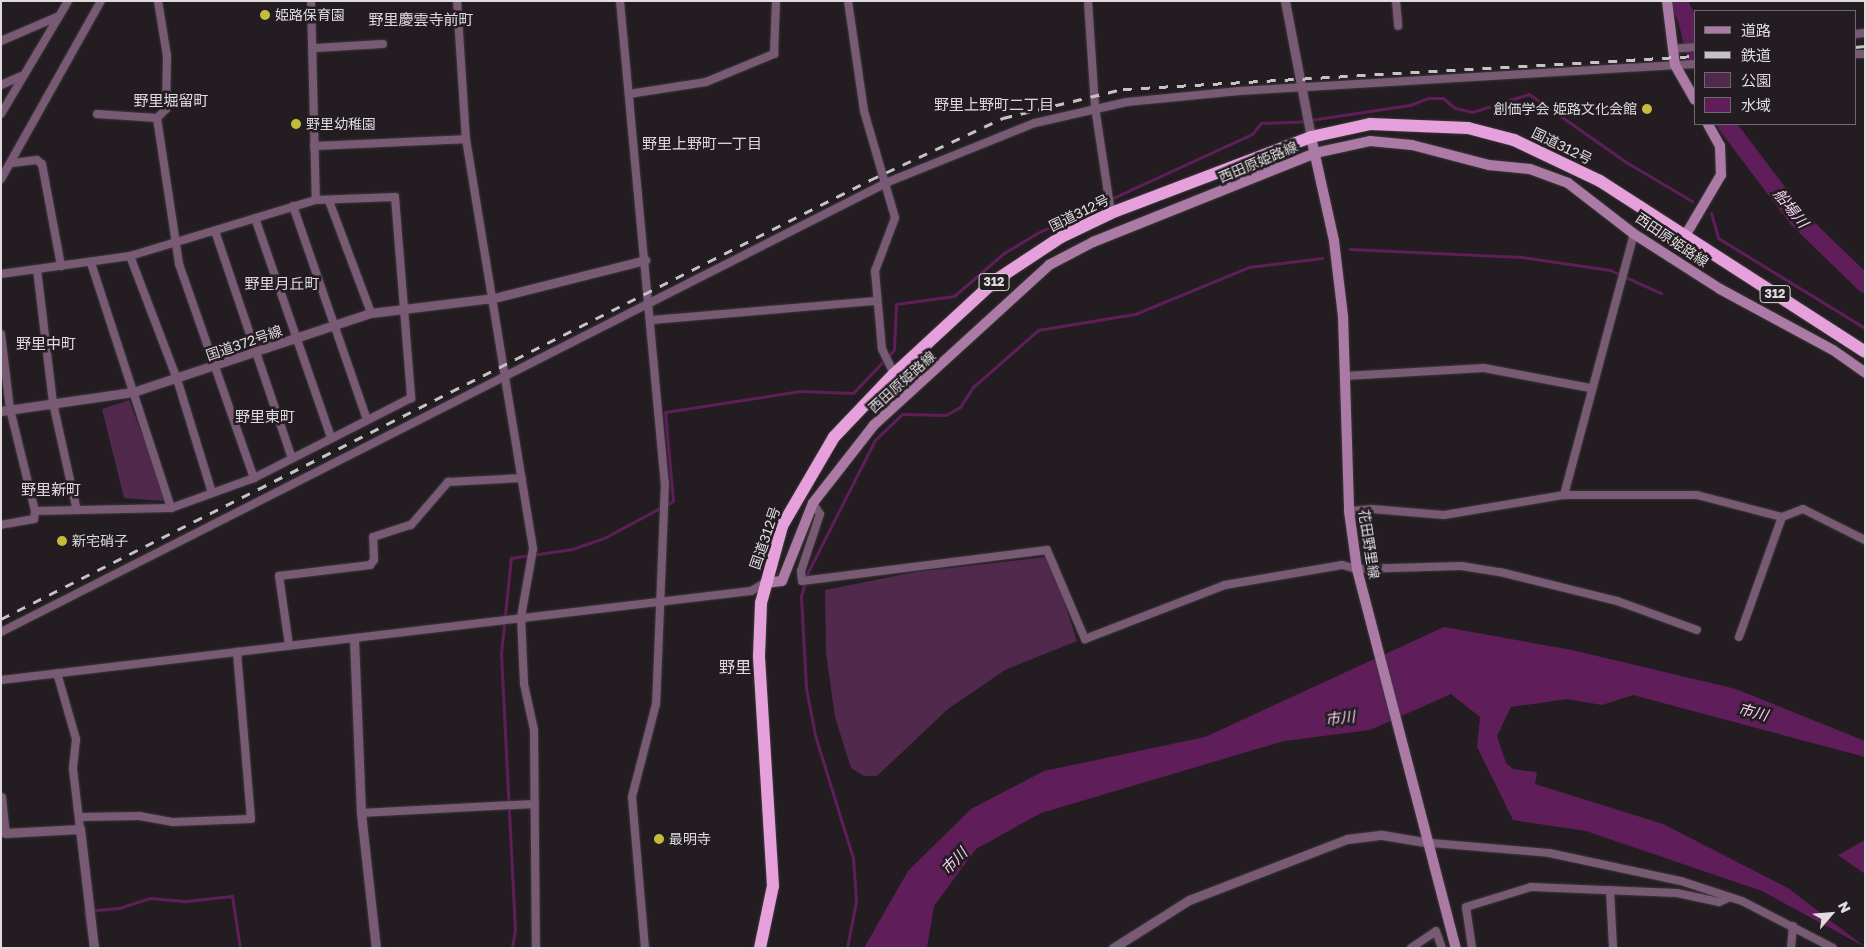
<!DOCTYPE html>
<html>
<head>
<meta charset="utf-8">
<style>
	body { margin:0 }
	#map { position:relative; width:1866px; height:949px; overflow:hidden; background:#231d22; font-family:"Golos Text","Noto Sans JP",sans-serif }
	div>[style] { position:absolute }
	[style*='--x'] { left:calc(var(--x)*1px); top:calc(var(--y)*1px); width:calc(var(--w)*1px); rotate:calc(var(--a)*1deg) }
	.green>* { inset:0; background:#51294c }
	.water>* { inset:0; background:#5f1e59 }
	.stream>* { height:3px; margin:-1.5px; padding:0 1.5px; transform-origin:1.5px; border-radius:1.5px; background:#5f1e59 }
	.river>* { height:18px; margin:-9px; padding:0 9px; transform-origin:9px; border-radius:9px; background:#5f1e59 }
	.roads { filter:drop-shadow(0 0 1px #3d383c) drop-shadow(0 0 1px #3d383c) }
	.minor>* { height:8px; margin:-4px; padding:0 4px; transform-origin:4px; border-radius:4px; background:#785a74 }
	.tertiary>* { height:9px; margin:-4.5px; padding:0 4.5px; transform-origin:4.5px; border-radius:4.5px; background:#785a74 }
	.secondary>* { height:10px; margin:-5px; padding:0 5px; transform-origin:5px; border-radius:5px; background:#ac7ba5 }
	.trunk>* { height:12px; margin:-6px; padding:0 6px; transform-origin:6px; border-radius:6px; background:#e6a0dc }
	.rail>* { height:3px; margin-top:-1.5px; transform-origin:0; background:repeating-linear-gradient(90deg,#c7c2c6 0 9px,transparent 0 18px) }
	.dots>* { width:14px; height:14px; translate:-50% -50%; box-sizing:border-box; border:2px solid #231d22; border-radius:50% }
	span { translate:-50% -50%; white-space:nowrap; text-align:center; line-height:1.15; -webkit-text-stroke:5px #231d22; paint-order:stroke }
	.shield-label span { padding:1px 4px; background:#231d22; border:1px solid; border-radius:4px; -webkit-text-stroke-width:0 }
	.shield-label { font-size:12px; color:#dfdbde; font-weight:700 }
	.poi-label { font-size:14px; color:#dfdbde }
	.left { translate:0 -50%; text-align:left }
	.right { translate:-100% -50%; text-align:right }
	.street-label { font-size:14px; color:#dfdbde }
	.neighbourhood-label { font-size:15px; color:#e0d8df }
	.water-label { font-size:15px; color:#f5ceef; font-style:italic }
	.quarter-label { font-size:16px; color:#e0d8df }
	.frame { position:absolute; inset:0; border:2px solid #dfdbde; pointer-events:none }
	.legend { position:absolute; left:1694px; top:10px; width:162px; height:115px; box-sizing:border-box; background:#231d22; border:1px solid #6e696d; margin:0; padding:6px 9px; list-style:none; font-size:15px; color:#dfdbde }
	.legend li { display:flex; align-items:center; gap:10px; height:25px }
	.legend b { width:25px; border:1px solid #6e696d }
	.north { position:absolute; left:1806px; top:889px; width:50px; height:50px; -webkit-text-stroke:4px #231d22; paint-order:stroke; rotate:63deg; font-size:14px; font-weight:700; line-height:20px; text-align:center; color:#dfdbde }
	.north::after { content:''; display:block; margin:auto; width:18px; height:22px; background:#dfdbde; clip-path:polygon(50% 0,100% 100%,50% 72%,0 100%) }
</style>
</head>
<body>
<div id="map">
	<div class="green">
		<div style="clip-path:polygon(129px 400px,166px 497px,163px 501px,124px 498px,102px 409px)"></div>
		<div style="clip-path:polygon(1046px 557px,1050px 559px,1077px 641px,1005px 670px,948px 709px,877px 776px,864px 776px,851px 768px,835px 717px,826px 653px,825px 590px,915px 572px)"></div>
	</div>
	<div class="water">
		<div style="clip-path:polygon(1444px 627px,1572px 650px,1736px 689px,1865px 741px,1865px 757px,1633px 695px,1602px 705px,1567px 699px,1511px 707px,1497px 736px,1506px 763px,1513px 769px,1537px 772px,1535px 784px,1663px 824px,1788px 888px,1865px 947px,1762px 891px,1586px 831px,1513px 820px,1477px 747px,1480px 717px,1451px 694px,1370px 730px,1284px 741px,1041px 813px,976px 849px,934px 906px,927px 948px,864px 948px,908px 871px,971px 809px,1044px 771px,1205px 737px)"></div>
		<div style="clip-path:polygon(1865px 840px,1865px 874px,1838px 855px)"></div>
	</div>
	<div class="stream">
		<div style="--x:1711;--y:213;--w:26;--a:74"></div>
		<div style="--x:1718;--y:238;--w:172;--a:31.5"></div>
		<div style="--x:1350;--y:249;--w:172;--a:2.7"></div>
		<div style="--x:1522;--y:257;--w:89;--a:8.4"></div>
		<div style="--x:1610;--y:270;--w:56;--a:24.3"></div>
		<div style="--x:88;--y:933;--w:22;--a:-98"></div>
		<div style="--x:85;--y:911;--w:34;--a:-5"></div>
		<div style="--x:119;--y:908;--w:32;--a:-18"></div>
		<div style="--x:149;--y:898;--w:38;--a:5"></div>
		<div style="--x:187;--y:901;--w:45;--a:-6.3"></div>
		<div style="--x:232;--y:896;--w:53;--a:81.3"></div>
		<div style="--x:512;--y:948;--w:18;--a:-81"></div>
		<div style="--x:515;--y:930;--w:276;--a:-92.9"></div>
		<div style="--x:501;--y:654;--w:97;--a:-84.1"></div>
		<div style="--x:511;--y:558;--w:62;--a:-8.4"></div>
		<div style="--x:572;--y:549;--w:34;--a:-19"></div>
		<div style="--x:604;--y:538;--w:78;--a:-28.2"></div>
		<div style="--x:673;--y:501;--w:89;--a:-95.1"></div>
		<div style="--x:665;--y:412;--w:137;--a:-8.8"></div>
		<div style="--x:800;--y:391;--w:53;--a:2.2"></div>
		<div style="--x:853;--y:393;--w:59;--a:-46.4"></div>
		<div style="--x:894;--y:350;--w:46;--a:-87.5"></div>
		<div style="--x:896;--y:304;--w:59;--a:-7.9"></div>
		<div style="--x:954;--y:296;--w:66;--a:-40.7"></div>
		<div style="--x:1004;--y:253;--w:39;--a:-31"></div>
		<div style="--x:1037;--y:233;--w:237;--a:-24.7"></div>
		<div style="--x:1252;--y:134;--w:14;--a:-51"></div>
		<div style="--x:1261;--y:123;--w:36;--a:-2"></div>
		<div style="--x:1297;--y:122;--w:114;--a:-8.6"></div>
		<div style="--x:1410;--y:105;--w:19;--a:-21"></div>
		<div style="--x:1428;--y:98;--w:15;--a:0"></div>
		<div style="--x:1443;--y:98;--w:16;--a:40"></div>
		<div style="--x:1455;--y:108;--w:17;--a:13"></div>
		<div style="--x:1472;--y:112;--w:60;--a:-17.5"></div>
		<div style="--x:1529;--y:94;--w:118;--a:35"></div>
		<div style="--x:1626;--y:162;--w:77;--a:30.6"></div>
		<div style="--x:847;--y:948;--w:48;--a:-79.2"></div>
		<div style="--x:856;--y:901;--w:43;--a:-94"></div>
		<div style="--x:853;--y:858;--w:129;--a:-107.2"></div>
		<div style="--x:815;--y:735;--w:48;--a:-100.8"></div>
		<div style="--x:806;--y:688;--w:92;--a:-93.1"></div>
		<div style="--x:801;--y:596;--w:25;--a:-74"></div>
		<div style="--x:808;--y:572;--w:148;--a:-63.1"></div>
		<div style="--x:875;--y:440;--w:37;--a:-44"></div>
		<div style="--x:902;--y:414;--w:44;--a:1.3"></div>
		<div style="--x:946;--y:415;--w:16;--a:-30"></div>
		<div style="--x:960;--y:407;--w:24;--a:-57"></div>
		<div style="--x:973;--y:387;--w:86;--a:-41.2"></div>
		<div style="--x:1038;--y:330;--w:98;--a:-9.4"></div>
		<div style="--x:1135;--y:314;--w:123;--a:-22.4"></div>
		<div style="--x:1249;--y:267;--w:74;--a:-7"></div>
	</div>
	<div class="river">
		<div style="--x:1678;--y:1;--w:20;--a:63"></div>
		<div style="--x:1687;--y:19;--w:37;--a:77"></div>
		<div style="--x:1726;--y:124;--w:118;--a:52.9"></div>
		<div style="--x:1797;--y:218;--w:95;--a:44.1"></div>
	</div>
	<div class="roads">
		<div class="minor">
			<div style="--x:311;--y:1;--w:199;--a:88.6"></div>
			<div style="--x:457;--y:1;--w:138;--a:86.3"></div>
			<div style="--x:466;--y:139;--w:415;--a:80.7"></div>
			<div style="--x:533;--y:549;--w:69;--a:100"></div>
			<div style="--x:521;--y:617;--w:67;--a:87.4"></div>
			<div style="--x:524;--y:684;--w:47;--a:77.7"></div>
			<div style="--x:534;--y:730;--w:218;--a:89.5"></div>
			<div style="--x:620;--y:1;--w:484;--a:84.7"></div>
			<div style="--x:665;--y:483;--w:221;--a:92.3"></div>
			<div style="--x:656;--y:704;--w:96;--a:104.5"></div>
			<div style="--x:632;--y:797;--w:152;--a:85.1"></div>
			<div style="--x:848;--y:1;--w:111;--a:81.7"></div>
			<div style="--x:864;--y:111;--w:111;--a:73.8"></div>
			<div style="--x:895;--y:218;--w:57;--a:110.7"></div>
			<div style="--x:875;--y:271;--w:78;--a:84.9"></div>
			<div style="--x:882;--y:349;--w:28;--a:64"></div>
			<div style="--x:1088;--y:1;--w:106;--a:86.2"></div>
			<div style="--x:1095;--y:107;--w:107;--a:81.4"></div>
			<div style="--x:1396;--y:1;--w:25;--a:85"></div>
			<div style="--x:1855;--y:34;--w:10;--a:-6"></div>
			<div style="--x:1;--y:41;--w:63;--a:-23.3"></div>
			<div style="--x:315;--y:48;--w:68;--a:-3.4"></div>
			<div style="--x:1672;--y:49;--w:23;--a:-5"></div>
			<div style="--x:1855;--y:54;--w:10;--a:0"></div>
			<div style="--x:1;--y:85;--w:22;--a:-24"></div>
			<div style="--x:629;--y:94;--w:78;--a:-8.9"></div>
			<div style="--x:706;--y:82;--w:74;--a:-22.4"></div>
			<div style="--x:774;--y:54;--w:53;--a:-87.8"></div>
			<div style="--x:1;--y:114;--w:131;--a:-59.3"></div>
			<div style="--x:97;--y:114;--w:60;--a:3.8"></div>
			<div style="--x:157;--y:118;--w:13;--a:-45"></div>
			<div style="--x:166;--y:109;--w:53;--a:-88.9"></div>
			<div style="--x:167;--y:56;--w:56;--a:-99.3"></div>
			<div style="--x:157;--y:118;--w:148;--a:81.4"></div>
			<div style="--x:179;--y:264;--w:227;--a:70.7"></div>
			<div style="--x:314;--y:146;--w:152;--a:-2.6"></div>
			<div style="--x:12;--y:163;--w:25;--a:-7"></div>
			<div style="--x:37;--y:160;--w:6;--a:39"></div>
			<div style="--x:42;--y:164;--w:104;--a:79.4"></div>
			<div style="--x:1;--y:179;--w:204;--a:-60.7"></div>
			<div style="--x:329;--y:201;--w:120;--a:69.4"></div>
			<div style="--x:293;--y:206;--w:226;--a:70.9"></div>
			<div style="--x:255;--y:218;--w:233;--a:70.9"></div>
			<div style="--x:215;--y:231;--w:240;--a:71.3"></div>
			<div style="--x:130;--y:256;--w:132;--a:69.1"></div>
			<div style="--x:177;--y:379;--w:119;--a:72.9"></div>
			<div style="--x:91;--y:263;--w:258;--a:71.9"></div>
			<div style="--x:37;--y:269;--w:135;--a:83.2"></div>
			<div style="--x:53;--y:403;--w:107;--a:77.5"></div>
			<div style="--x:1;--y:274;--w:130;--a:-7.9"></div>
			<div style="--x:130;--y:256;--w:194;--a:-16.8"></div>
			<div style="--x:316;--y:200;--w:79;--a:-2.2"></div>
			<div style="--x:395;--y:197;--w:202;--a:85.4"></div>
			<div style="--x:411;--y:398;--w:176;--a:153"></div>
			<div style="--x:254;--y:478;--w:88;--a:160.1"></div>
			<div style="--x:171;--y:508;--w:136;--a:178.7"></div>
			<div style="--x:35;--y:511;--w:8;--a:97"></div>
			<div style="--x:34;--y:519;--w:34;--a:170"></div>
			<div style="--x:653;--y:320;--w:223;--a:-4.9"></div>
			<div style="--x:1;--y:334;--w:76;--a:83.2"></div>
			<div style="--x:10;--y:409;--w:105;--a:76.2"></div>
			<div style="--x:1345;--y:376;--w:139;--a:-3.3"></div>
			<div style="--x:1484;--y:368;--w:108;--a:10.7"></div>
			<div style="--x:1564;--y:495;--w:270;--a:-75"></div>
			<div style="--x:813;--y:503;--w:13;--a:58"></div>
			<div style="--x:820;--y:514;--w:60;--a:108.4"></div>
			<div style="--x:801;--y:571;--w:10;--a:84"></div>
			<div style="--x:802;--y:581;--w:247;--a:-7.2"></div>
			<div style="--x:1047;--y:550;--w:97;--a:66.9"></div>
			<div style="--x:1085;--y:639;--w:150;--a:-21.1"></div>
			<div style="--x:1225;--y:585;--w:119;--a:-9.7"></div>
			<div style="--x:1342;--y:565;--w:16;--a:15"></div>
			<div style="--x:1357;--y:569;--w:104;--a:-1.7"></div>
			<div style="--x:1461;--y:566;--w:39;--a:9"></div>
			<div style="--x:1500;--y:572;--w:121;--a:13.9"></div>
			<div style="--x:1617;--y:601;--w:85;--a:19.9"></div>
			<div style="--x:1349;--y:511;--w:23;--a:-5"></div>
			<div style="--x:1372;--y:509;--w:72;--a:4.8"></div>
			<div style="--x:1444;--y:515;--w:122;--a:-9.5"></div>
			<div style="--x:1564;--y:495;--w:133;--a:0"></div>
			<div style="--x:1697;--y:495;--w:88;--a:14.5"></div>
			<div style="--x:1782;--y:517;--w:22;--a:-21"></div>
			<div style="--x:1803;--y:509;--w:69;--a:26.6"></div>
			<div style="--x:1;--y:632;--w:995;--a:-26.9"></div>
			<div style="--x:888;--y:182;--w:158;--a:-21.9"></div>
			<div style="--x:1035;--y:123;--w:94;--a:-12.9"></div>
			<div style="--x:1127;--y:102;--w:113;--a:-5.6"></div>
			<div style="--x:1239;--y:91;--w:457;--a:-3.4"></div>
			<div style="--x:1739;--y:637;--w:127;--a:-70.3"></div>
			<div style="--x:289;--y:645;--w:70;--a:-98.2"></div>
			<div style="--x:279;--y:576;--w:92;--a:-6.9"></div>
			<div style="--x:370;--y:565;--w:6;--a:-51"></div>
			<div style="--x:374;--y:560;--w:23;--a:-92"></div>
			<div style="--x:373;--y:537;--w:40;--a:-18"></div>
			<div style="--x:411;--y:525;--w:57;--a:-49.3"></div>
			<div style="--x:448;--y:482;--w:74;--a:-3.1"></div>
			<div style="--x:57;--y:673;--w:69;--a:73.9"></div>
			<div style="--x:76;--y:739;--w:30;--a:96"></div>
			<div style="--x:73;--y:769;--w:60;--a:83.3"></div>
			<div style="--x:1;--y:680;--w:755;--a:-6.77"></div>
			<div style="--x:751;--y:591;--w:16;--a:-30"></div>
			<div style="--x:361;--y:813;--w:174;--a:-3"></div>
			<div style="--x:81;--y:817;--w:58;--a:-1"></div>
			<div style="--x:139;--y:816;--w:35;--a:10"></div>
			<div style="--x:173;--y:822;--w:78;--a:-2.2"></div>
			<div style="--x:251;--y:819;--w:168;--a:-94.8"></div>
			<div style="--x:1431;--y:843;--w:118;--a:4.8"></div>
			<div style="--x:1549;--y:853;--w:135;--a:12"></div>
			<div style="--x:1681;--y:881;--w:64;--a:18.2"></div>
			<div style="--x:1742;--y:901;--w:102;--a:27.3"></div>
			<div style="--x:1610;--y:890;--w:58;--a:87"></div>
			<div style="--x:1411;--y:948;--w:30;--a:-34"></div>
			<div style="--x:1436;--y:931;--w:18;--a:71"></div>
			<div style="--x:1472;--y:948;--w:41;--a:-98.3"></div>
			<div style="--x:1466;--y:907;--w:68;--a:-17.1"></div>
			<div style="--x:1531;--y:887;--w:146;--a:2.4"></div>
			<div style="--x:1677;--y:893;--w:43;--a:12.1"></div>
			<div style="--x:1719;--y:902;--w:12;--a:-24"></div>
			<div style="--x:1791;--y:948;--w:22;--a:-85"></div>
		</div>
		<div class="tertiary">
			<div style="--x:1285;--y:1;--w:138;--a:79.2"></div>
			<div style="--x:1;--y:411;--w:133;--a:-8.2"></div>
			<div style="--x:133;--y:392;--w:251;--a:-18.4"></div>
			<div style="--x:371;--y:313;--w:124;--a:-7"></div>
			<div style="--x:494;--y:298;--w:156;--a:-14.1"></div>
			<div style="--x:354;--y:639;--w:174;--a:87.7"></div>
			<div style="--x:361;--y:813;--w:136;--a:83.7"></div>
			<div style="--x:1;--y:797;--w:36;--a:84"></div>
			<div style="--x:5;--y:833;--w:75;--a:-3.1"></div>
			<div style="--x:80;--y:829;--w:120;--a:83.3"></div>
			<div style="--x:1113;--y:948;--w:90;--a:-32.3"></div>
			<div style="--x:1189;--y:900;--w:169;--a:-21.1"></div>
			<div style="--x:1347;--y:839;--w:35;--a:-7"></div>
			<div style="--x:1382;--y:835;--w:50;--a:9.3"></div>
		</div>
		<div class="secondary">
			<div style="--x:1667;--y:1;--w:64;--a:82.9"></div>
			<div style="--x:1675;--y:65;--w:40;--a:60.3"></div>
			<div style="--x:1311;--y:137;--w:107;--a:77.5"></div>
			<div style="--x:1334;--y:241;--w:76;--a:83.2"></div>
			<div style="--x:1343;--y:316;--w:195;--a:88.2"></div>
			<div style="--x:1349;--y:511;--w:59;--a:82.1"></div>
			<div style="--x:1357;--y:569;--w:392;--a:75.4"></div>
			<div style="--x:1685;--y:236;--w:71;--a:-59.5"></div>
			<div style="--x:1721;--y:175;--w:29;--a:-92"></div>
			<div style="--x:1720;--y:146;--w:25;--a:-119"></div>
			<div style="--x:765;--y:583;--w:17;--a:-7"></div>
			<div style="--x:782;--y:581;--w:84;--a:-68.3"></div>
			<div style="--x:813;--y:503;--w:99;--a:-52"></div>
			<div style="--x:874;--y:425;--w:237;--a:-42.4"></div>
			<div style="--x:1049;--y:265;--w:50;--a:-27.6"></div>
			<div style="--x:1093;--y:242;--w:239;--a:-21.8"></div>
			<div style="--x:1315;--y:153;--w:56;--a:-12.3"></div>
			<div style="--x:1370;--y:141;--w:42;--a:5.4"></div>
			<div style="--x:1412;--y:145;--w:80;--a:14.6"></div>
			<div style="--x:1489;--y:165;--w:41;--a:5.6"></div>
			<div style="--x:1530;--y:169;--w:40;--a:20.2"></div>
			<div style="--x:1568;--y:183;--w:83;--a:37.7"></div>
			<div style="--x:1634;--y:234;--w:102;--a:32.6"></div>
			<div style="--x:1720;--y:289;--w:128;--a:28.4"></div>
			<div style="--x:1833;--y:350;--w:39;--a:35"></div>
		</div>
		<div class="trunk">
			<div style="--x:760;--y:948;--w:63;--a:-78.2"></div>
			<div style="--x:773;--y:886;--w:230;--a:-93.5"></div>
			<div style="--x:759;--y:656;--w:53;--a:-87.8"></div>
			<div style="--x:761;--y:603;--w:80;--a:-74.7"></div>
			<div style="--x:782;--y:526;--w:103;--a:-59.7"></div>
			<div style="--x:834;--y:437;--w:87;--a:-46.4"></div>
			<div style="--x:894;--y:374;--w:139;--a:-42.7"></div>
			<div style="--x:996;--y:280;--w:78;--a:-33.5"></div>
			<div style="--x:1061;--y:237;--w:55;--a:-25.6"></div>
			<div style="--x:1111;--y:213;--w:214;--a:-20.8"></div>
			<div style="--x:1311;--y:137;--w:60;--a:-12.4"></div>
			<div style="--x:1370;--y:124;--w:98;--a:2.3"></div>
			<div style="--x:1468;--y:128;--w:48;--a:14.6"></div>
			<div style="--x:1514;--y:140;--w:95;--a:25.5"></div>
			<div style="--x:1600;--y:181;--w:315;--a:32.8"></div>
		</div>
	</div>
	<div class="rail">
		<div style="--x:1855;--y:47;--w:10;--a:-6"></div>
		<div style="--x:1;--y:619;--w:974;--a:-26.8"></div>
		<div style="--x:870;--y:180;--w:147;--a:-25"></div>
		<div style="--x:1003;--y:118;--w:123;--a:-13.6"></div>
		<div style="--x:1123;--y:89;--w:573;--a:-3.3"></div>
	</div>
	<div class="dots">
		<div style="left:265px;top:15px;background:#c6bc3c"></div>
		<div style="left:1647px;top:109px;background:#c6bc3c"></div>
		<div style="left:296px;top:124px;background:#c6bc3c"></div>
		<div style="left:62px;top:541px;background:#c6bc3c"></div>
		<div style="left:659px;top:839px;background:#c6bc3c"></div>
	</div>
	<div class="shield-label">
		<span style="left:994px;top:282px">312</span>
		<span style="left:1775px;top:294px">312</span>
	</div>
	<div class="poi-label">
		<span class="left" style="left:275px;top:15px">姫路保育園</span>
		<span class="right" style="left:1637px;top:109px">創価学会 姫路文化会館</span>
		<span class="left" style="left:306px;top:124px">野里幼稚園</span>
		<span class="left" style="left:72px;top:541px">新宅硝子</span>
		<span class="left" style="left:669px;top:839px">最明寺</span>
	</div>
	<div class="street-label">
		<span style="left:1562px;top:146px;rotate:26deg">国道312号</span>
		<span style="left:1258px;top:162px;rotate:-23deg">西田原姫路線</span>
		<span style="left:1079px;top:213px;rotate:-26deg">国道312号</span>
		<span style="left:1672px;top:240px;rotate:34deg">西田原姫路線</span>
		<span style="left:244px;top:343px;rotate:-19deg">国道372号線</span>
		<span style="left:902px;top:382px;rotate:-42deg">西田原姫路線</span>
		<span style="left:765px;top:538px;rotate:-71deg">国道312号</span>
		<span style="left:1369px;top:544px;rotate:81deg">花田野里線</span>
	</div>
	<div class="neighbourhood-label">
		<span style="left:421px;top:20px">野里慶雲寺前町</span>
		<span style="left:171px;top:101px">野里堀留町</span>
		<span style="left:994px;top:105px">野里上野町二丁目</span>
		<span style="left:702px;top:144px">野里上野町一丁目</span>
		<span style="left:282px;top:284px">野里月丘町</span>
		<span style="left:46px;top:344px">野里中町</span>
		<span style="left:265px;top:417px">野里東町</span>
		<span style="left:51px;top:490px">野里新町</span>
	</div>
	<div class="water-label">
		<span style="left:1791px;top:208px;rotate:51deg">船場川</span>
		<span style="left:1753px;top:712px;rotate:14deg">市川</span>
		<span style="left:1340px;top:718px;rotate:-7deg">市川</span>
		<span style="left:954px;top:861px;rotate:-46deg">市川</span>
	</div>
	<div class="quarter-label">
		<span style="left:735px;top:667px">野里</span>
	</div>
	<div class="frame"></div>
	<ul class="legend">
	<li><b style="height:6px;background:#ac7ba5"></b>道路</li>
	<li><b style="height:6px;background:#c7c2c6"></b>鉄道</li>
	<li><b style="height:14px;background:#51294c"></b>公園</li>
	<li><b style="height:14px;background:#5f1e59"></b>水域</li>
	</ul>
	<div class="north">N</div>
</div>
</body>
</html>
